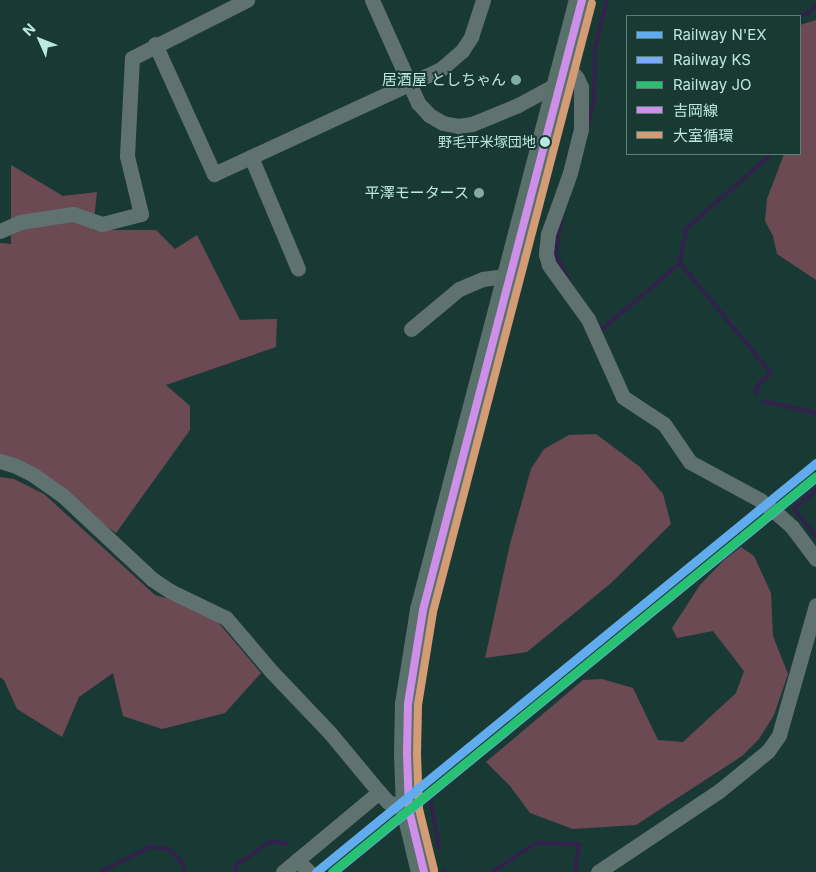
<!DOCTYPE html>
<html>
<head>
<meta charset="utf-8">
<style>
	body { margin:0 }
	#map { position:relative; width:816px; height:872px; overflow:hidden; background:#193a34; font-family:Inter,"Noto Sans JP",sans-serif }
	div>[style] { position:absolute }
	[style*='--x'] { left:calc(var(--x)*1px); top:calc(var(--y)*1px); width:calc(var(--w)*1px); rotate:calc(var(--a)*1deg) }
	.green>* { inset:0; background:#6b4a53 }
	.stream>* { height:4px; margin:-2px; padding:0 2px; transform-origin:2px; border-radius:2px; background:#32214d }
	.street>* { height:15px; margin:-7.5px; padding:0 7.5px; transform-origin:7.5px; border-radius:7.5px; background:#607270 }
	.highway>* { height:26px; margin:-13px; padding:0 13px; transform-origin:13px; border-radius:13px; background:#5a706b }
	.bus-1>* { height:8px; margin:-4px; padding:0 4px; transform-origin:4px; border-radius:4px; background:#ce8fe9 }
	.bus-2>* { height:8px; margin:-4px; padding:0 4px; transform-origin:4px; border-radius:4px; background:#d39c74 }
	.rail-1>* { height:9px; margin:-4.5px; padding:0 4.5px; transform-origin:4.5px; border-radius:4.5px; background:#60acee }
	.rail-2>* { height:9px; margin:-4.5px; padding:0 4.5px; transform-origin:4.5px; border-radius:4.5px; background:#7aa9f9 }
	.rail-3>* { height:9px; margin:-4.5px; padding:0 4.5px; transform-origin:4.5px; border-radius:4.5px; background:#26c172 }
	.dots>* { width:14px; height:14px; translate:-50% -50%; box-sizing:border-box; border:2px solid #193933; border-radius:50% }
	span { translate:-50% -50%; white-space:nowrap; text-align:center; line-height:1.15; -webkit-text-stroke:4px #193933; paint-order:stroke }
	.bus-label { font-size:14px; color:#bbe9e0 }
	.right { translate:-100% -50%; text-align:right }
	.poi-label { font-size:15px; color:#bbe9e0 }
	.legend { position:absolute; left:626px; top:15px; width:175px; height:140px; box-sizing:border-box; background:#193933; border:1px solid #5a7f78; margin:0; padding:6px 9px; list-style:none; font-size:15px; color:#bbe9e0 }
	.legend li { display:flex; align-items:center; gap:10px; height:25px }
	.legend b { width:25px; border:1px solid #5a7f78 }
	.north { position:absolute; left:15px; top:15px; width:50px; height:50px; -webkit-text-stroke:4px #193933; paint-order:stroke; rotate:314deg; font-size:14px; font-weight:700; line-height:20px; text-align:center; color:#bbe9e0 }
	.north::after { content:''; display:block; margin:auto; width:18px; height:22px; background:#bbe9e0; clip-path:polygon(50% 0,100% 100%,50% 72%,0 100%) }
</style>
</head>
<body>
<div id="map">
	<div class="green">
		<div style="clip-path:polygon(816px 20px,816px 280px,777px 254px,773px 236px,765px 221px,767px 199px,784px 154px,800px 154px,800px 25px)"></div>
		<div style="clip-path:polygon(11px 165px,63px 196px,97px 192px,93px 230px,156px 230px,175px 249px,197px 235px,240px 320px,277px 319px,276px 347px,166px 385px,190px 406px,190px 430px,116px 533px,0 455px,0 243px,11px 244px)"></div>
		<div style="clip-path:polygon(596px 434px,640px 467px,663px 494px,671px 524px,610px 584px,527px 652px,485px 658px,510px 544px,531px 469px,544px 449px,569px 435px)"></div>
		<div style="clip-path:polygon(0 477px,14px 479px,44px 494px,155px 595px,190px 605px,218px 622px,261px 673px,225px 713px,162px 729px,123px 716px,113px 673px,79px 697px,62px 737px,17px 709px,4px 680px,0 677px)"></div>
		<div style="clip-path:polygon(741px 547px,754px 556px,771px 593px,773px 636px,788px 674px,774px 715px,759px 739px,742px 756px,636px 825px,573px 829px,530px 813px,510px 786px,486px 762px,583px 680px,602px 679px,633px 688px,658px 740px,683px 742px,736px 693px,744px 671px,713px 631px,677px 638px,672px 628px,700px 585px,724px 560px)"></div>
	</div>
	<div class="stream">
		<div style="--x:799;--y:16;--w:10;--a:-17"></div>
		<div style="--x:809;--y:13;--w:11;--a:-49"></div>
		<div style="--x:587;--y:128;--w:28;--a:-75"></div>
		<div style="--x:594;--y:101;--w:53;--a:-88.9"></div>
		<div style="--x:595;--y:48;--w:49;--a:-76"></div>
		<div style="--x:561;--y:219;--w:37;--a:98"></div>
		<div style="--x:556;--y:256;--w:27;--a:62"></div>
		<div style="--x:680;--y:263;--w:35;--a:-80"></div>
		<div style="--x:686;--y:229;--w:113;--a:-41.4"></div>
		<div style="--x:599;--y:326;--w:4;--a:63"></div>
		<div style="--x:601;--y:330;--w:104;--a:-40.3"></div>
		<div style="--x:680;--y:263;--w:143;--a:50.4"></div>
		<div style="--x:771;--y:373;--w:19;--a:137"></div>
		<div style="--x:757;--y:386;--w:8;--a:104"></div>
		<div style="--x:763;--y:401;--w:54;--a:12.8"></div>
		<div style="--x:816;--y:490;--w:29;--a:139"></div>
		<div style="--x:794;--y:509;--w:35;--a:51"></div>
		<div style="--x:431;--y:803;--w:46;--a:79.9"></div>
		<div style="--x:444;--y:871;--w:1;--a:45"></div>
		<div style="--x:100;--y:872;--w:56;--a:-26.6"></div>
		<div style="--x:150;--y:847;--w:19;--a:6"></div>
		<div style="--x:169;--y:849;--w:19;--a:47"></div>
		<div style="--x:182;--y:863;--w:9;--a:72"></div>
		<div style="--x:236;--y:872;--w:7;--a:-90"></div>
		<div style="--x:236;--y:865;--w:42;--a:-34.4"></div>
		<div style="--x:271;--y:841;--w:16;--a:11"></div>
		<div style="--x:492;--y:872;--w:53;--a:-33.4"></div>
		<div style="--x:536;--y:843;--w:43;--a:1.3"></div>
		<div style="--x:579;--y:844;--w:28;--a:98"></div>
	</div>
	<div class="street">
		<div style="--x:372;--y:0;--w:113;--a:65.9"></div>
		<div style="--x:418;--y:103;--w:16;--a:47"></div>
		<div style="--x:429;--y:115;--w:16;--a:30"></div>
		<div style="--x:443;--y:123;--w:15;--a:11"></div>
		<div style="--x:458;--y:126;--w:14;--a:-8"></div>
		<div style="--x:472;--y:124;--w:50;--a:-22.4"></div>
		<div style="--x:518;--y:105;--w:49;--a:-28.1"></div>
		<div style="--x:155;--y:44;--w:143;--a:65.6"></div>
		<div style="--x:214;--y:174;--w:250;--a:-24.8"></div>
		<div style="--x:441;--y:69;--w:28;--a:-41"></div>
		<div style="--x:462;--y:51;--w:17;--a:-57"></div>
		<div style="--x:471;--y:37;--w:39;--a:-72"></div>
		<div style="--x:566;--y:66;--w:16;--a:47"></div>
		<div style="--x:577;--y:78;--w:10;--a:66"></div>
		<div style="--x:581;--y:87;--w:42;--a:90"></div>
		<div style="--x:581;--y:129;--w:45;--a:104"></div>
		<div style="--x:570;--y:173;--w:65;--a:109.8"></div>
		<div style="--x:548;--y:234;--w:20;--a:96"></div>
		<div style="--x:546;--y:254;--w:11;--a:75"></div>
		<div style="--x:549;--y:265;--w:67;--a:54.2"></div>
		<div style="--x:588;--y:319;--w:85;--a:65.8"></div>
		<div style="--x:623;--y:397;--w:49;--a:33.4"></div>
		<div style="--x:664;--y:424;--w:46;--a:55.6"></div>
		<div style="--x:690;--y:462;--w:80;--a:28.5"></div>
		<div style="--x:760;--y:500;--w:27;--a:39"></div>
		<div style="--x:781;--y:517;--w:15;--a:42"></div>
		<div style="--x:792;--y:527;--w:40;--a:53"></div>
		<div style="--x:251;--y:157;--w:121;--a:67.2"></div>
		<div style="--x:0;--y:231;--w:22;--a:-24"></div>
		<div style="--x:20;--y:222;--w:54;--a:-8.6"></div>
		<div style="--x:73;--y:214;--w:31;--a:19"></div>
		<div style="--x:102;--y:224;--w:40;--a:-14.4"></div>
		<div style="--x:141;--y:214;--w:60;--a:-103.6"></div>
		<div style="--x:127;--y:156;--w:98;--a:-87.1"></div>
		<div style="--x:132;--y:58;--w:129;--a:-26.8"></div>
		<div style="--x:411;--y:329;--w:62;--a:-39.8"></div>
		<div style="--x:459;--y:289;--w:26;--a:-23"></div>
		<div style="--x:483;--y:279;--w:28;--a:-8"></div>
		<div style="--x:0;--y:461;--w:17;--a:17"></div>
		<div style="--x:16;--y:466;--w:18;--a:27"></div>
		<div style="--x:32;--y:474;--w:35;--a:35"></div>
		<div style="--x:61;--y:494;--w:125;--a:43"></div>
		<div style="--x:152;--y:579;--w:22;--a:34"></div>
		<div style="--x:170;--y:591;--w:62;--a:25.7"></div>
		<div style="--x:226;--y:618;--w:71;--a:49.6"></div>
		<div style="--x:272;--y:672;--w:84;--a:46.4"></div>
		<div style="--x:330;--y:733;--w:77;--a:50.3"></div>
		<div style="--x:379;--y:792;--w:13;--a:48"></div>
		<div style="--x:388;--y:802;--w:22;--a:21"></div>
		<div style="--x:297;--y:860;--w:17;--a:45"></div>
		<div style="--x:283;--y:872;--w:125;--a:-39.8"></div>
		<div style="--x:598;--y:872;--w:146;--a:-33.8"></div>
		<div style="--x:719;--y:791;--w:63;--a:-39.2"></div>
		<div style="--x:768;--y:751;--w:19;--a:-55"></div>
		<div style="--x:779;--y:735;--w:135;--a:-74.1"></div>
	</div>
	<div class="highway">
		<div style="--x:424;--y:872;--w:64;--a:-103.6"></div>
		<div style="--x:409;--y:810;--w:56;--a:-92"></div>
		<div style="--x:407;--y:754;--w:50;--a:-88.9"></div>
		<div style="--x:408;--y:704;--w:95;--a:-80.9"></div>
		<div style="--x:423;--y:610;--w:630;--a:-75.39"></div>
	</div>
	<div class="bus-1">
		<div style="--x:424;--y:872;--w:64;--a:-103.6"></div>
		<div style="--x:409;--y:810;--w:56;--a:-92"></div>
		<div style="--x:407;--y:754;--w:50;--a:-88.9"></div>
		<div style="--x:408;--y:704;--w:95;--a:-80.9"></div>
		<div style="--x:423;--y:610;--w:630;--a:-75.39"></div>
	</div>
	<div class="bus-2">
		<div style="--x:434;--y:870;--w:63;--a:-103.8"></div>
		<div style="--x:419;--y:809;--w:55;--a:-92.1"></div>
		<div style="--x:417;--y:754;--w:49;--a:-88.8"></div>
		<div style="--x:418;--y:705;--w:94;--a:-80.8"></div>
		<div style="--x:433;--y:612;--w:629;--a:-75.37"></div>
	</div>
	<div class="rail-1">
		<div style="--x:316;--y:872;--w:646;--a:-39.28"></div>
	</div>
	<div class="rail-2">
		<div style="--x:333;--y:872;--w:624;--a:-39.28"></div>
	</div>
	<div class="rail-3">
		<div style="--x:332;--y:872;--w:625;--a:-39.29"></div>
	</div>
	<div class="dots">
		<div style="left:516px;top:80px;background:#82aca4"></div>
		<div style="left:545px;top:142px;background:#bbe9e0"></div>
		<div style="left:479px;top:193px;background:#82aca4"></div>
	</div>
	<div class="bus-label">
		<span class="right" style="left:536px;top:142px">野毛平米塚団地</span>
	</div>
	<div class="poi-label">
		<span class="right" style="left:506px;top:80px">居酒屋 としちゃん</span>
		<span class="right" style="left:469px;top:193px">平澤モータース</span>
	</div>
	<ul class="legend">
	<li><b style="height:6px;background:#60acee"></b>Railway N'EX</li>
	<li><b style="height:6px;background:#7aa9f9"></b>Railway KS</li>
	<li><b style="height:6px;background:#26c172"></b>Railway JO</li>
	<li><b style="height:6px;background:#ce8fe9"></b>吉岡線</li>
	<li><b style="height:6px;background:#d39c74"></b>大室循環</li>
	</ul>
	<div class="north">N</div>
</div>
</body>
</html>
